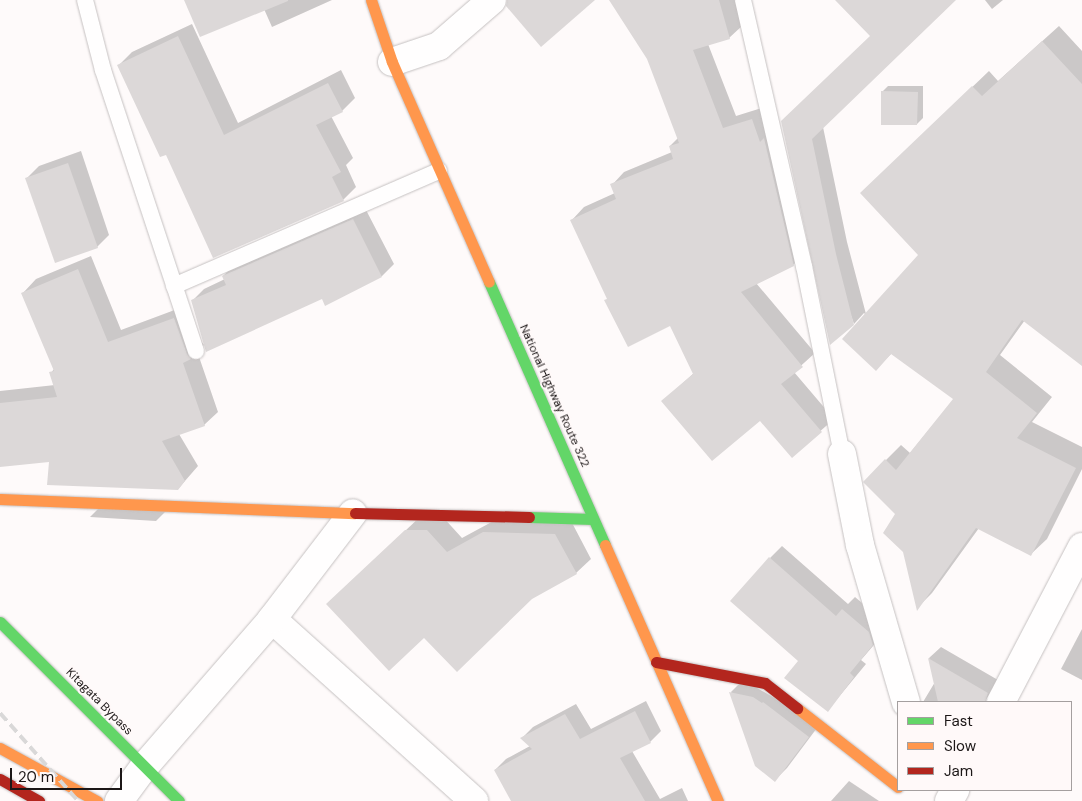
<!DOCTYPE html>
<html>
<head>
<meta charset="utf-8">
<style>
	body { margin:0 }
	#map { position:relative; width:1082px; height:801px; overflow:hidden; background:#fefafa; font-family:"DM Sans",sans-serif }
	div>[style] { position:absolute }
	[style*='--x'] { left:calc(var(--x)*1px); top:calc(var(--y)*1px); width:calc(var(--w)*1px); rotate:calc(var(--a)*1deg) }
	.shadow>* { inset:0; background:#0003 }
	.building>* { inset:0; background:#dcd8d8 }
	.roads { filter:drop-shadow(0 0 1px #c5c1c1) drop-shadow(0 0 1px #c5c1c1) }
	.lane>* { height:16px; margin:-8px; padding:0 8px; transform-origin:8px; border-radius:8px; background:#fffefe }
	.street>* { height:28px; margin:-14px; padding:0 14px; transform-origin:14px; border-radius:14px; background:#fffefe }
	.fast>* { height:11px; margin:-5.5px; padding:0 5.5px; transform-origin:5.5px; border-radius:5.5px; background:#63d668 }
	.slow>* { height:11px; margin:-5.5px; padding:0 5.5px; transform-origin:5.5px; border-radius:5.5px; background:#ff974d }
	.jam>* { height:11px; margin:-5.5px; padding:0 5.5px; transform-origin:5.5px; border-radius:5.5px; background:#b3261e }
	.rail>* { height:4px; margin-top:-2px; transform-origin:0; background:repeating-linear-gradient(90deg,#d9d8d8 0 10px,transparent 0 15px) }
	span { translate:-50% -50%; white-space:nowrap; text-align:center; line-height:1.15; -webkit-text-stroke:4px #fff9f9; paint-order:stroke }
	.street-label { font-size:12px; color:#1c1717 }
	.legend { position:absolute; left:897px; top:701px; width:175px; height:90px; box-sizing:border-box; background:#fff9f9; border:1px solid #a49f9f; margin:0; padding:6px 9px; list-style:none; font-size:15px; color:#1c1717 }
	.legend li { display:flex; align-items:center; gap:10px; height:25px }
	.legend b { width:25px; border:1px solid #a49f9f }
	.scale { position:absolute; left:10px; top:768px; width:112px; height:22px; box-sizing:border-box; border:2px solid #1c1717; border-top:0; padding-left:6px; font-size:15px; line-height:18px; white-space:nowrap; color:#1c1717; -webkit-text-stroke:4px #fff9f9; paint-order:stroke }
</style>
</head>
<body>
<div id="map">
	<div class="shadow">
		<div style="clip-path:polygon(186px 0,332px 0,272px 27px,264px 9px)"></div>
		<div style="clip-path:polygon(611px 0,735px 0,742px 26px,729px 38px,708px 44px,736px 116px,765px 107px,806px 252px,793px 265px,756px 283px,815px 353px,794px 372px,834px 419px,792px 456px,760px 420px,663px 401px,694px 373px,670px 324px,608px 299px,572px 220px,584px 207px,615px 193px,612px 185px,624px 172px,672px 152px,670px 146px,678px 138px,648px 59px)"></div>
		<div style="clip-path:polygon(837px 0,955px 0,823px 127px,847px 242px,866px 314px,920px 255px,877px 178px,989px 71px,998px 81px,1059px 26px,1082px 51px,1082px 364px,1025px 320px,1000px 355px,1052px 397px,1032px 422px,1082px 447px,1082px 469px,1047px 539px,1031px 554px,979px 528px,932px 593px,917px 608px,886px 460px,901px 445px,910px 453px,955px 398px,892px 353px,876px 369px,866px 315px,864px 313px,854px 324px,782px 122px,871px 36px)"></div>
		<div style="clip-path:polygon(985px 0,1003px 0,992px 9px)"></div>
		<div style="clip-path:polygon(192px 24px,238px 123px,341px 70px,355px 98px,342px 111px,331px 116px,353px 158px,346px 165px,356px 187px,343px 200px,167px 153px,119px 65px,132px 52px)"></div>
		<div style="clip-path:polygon(888px 86px,923px 86px,923px 118px,917px 124px,882px 92px)"></div>
		<div style="clip-path:polygon(81px 151px,109px 235px,97px 247px,27px 178px,39px 166px)"></div>
		<div style="clip-path:polygon(365px 208px,394px 264px,382px 276px,322px 298px,192px 301px,204px 289px,225px 279px,223px 276px,235px 264px)"></div>
		<div style="clip-path:polygon(91px 256px,121px 330px,188px 305px,200px 340px,204px 345px,197px 351px,218px 412px,204px 425px,179px 434px,198px 466px,178px 489px,50px 460px,0 466px,0 391px,55px 385px,51px 373px,54px 369px,23px 293px,36px 279px)"></div>
		<div style="clip-path:polygon(106px 501px,173px 504px,156px 521px,90px 517px)"></div>
		<div style="clip-path:polygon(421px 516px,442px 516px,462px 538px,499px 518px,570px 519px,591px 559px,576px 573px,424px 637px,343px 589px)"></div>
		<div style="clip-path:polygon(782px 546px,848px 604px,855px 597px,881px 619px,885px 632px,861px 660px,866px 664px,828px 710px,800px 660px,770px 558px)"></div>
		<div style="clip-path:polygon(1082px 629px,1082px 680px,1061px 669px)"></div>
		<div style="clip-path:polygon(941px 647px,998px 680px,985px 702px,923px 702px,935px 682px,929px 658px)"></div>
		<div style="clip-path:polygon(743px 680px,820px 724px,787px 768px,775px 780px,731px 692px)"></div>
		<div style="clip-path:polygon(646px 701px,661px 731px,650px 742px,632px 751px,660px 799px,682px 788px,688px 801px,512px 801px,495px 770px,506px 759px,530px 746px,522px 738px,533px 727px,576px 704px,591px 729px)"></div>
		<div style="clip-path:polygon(849px 781px,879px 801px,831px 801px)"></div>
	</div>
	<div class="building">
		<div style="clip-path:polygon(184px 0,288px 0,288px 1px,200px 37px)"></div>
		<div style="clip-path:polygon(507px 0,595px 0,541px 47px,506px 6px)"></div>
		<div style="clip-path:polygon(609px 0,719px 0,730px 39px,693px 50px,723px 128px,752px 119px,760px 142px,764px 138px,794px 266px,741px 292px,803px 367px,781px 384px,822px 432px,792px 458px,760px 421px,712px 461px,661px 401px,693px 374px,670px 326px,628px 347px,604px 300px,607px 299px,570px 220px,616px 199px,610px 184px,673px 159px,669px 146px,679px 143px,647px 59px)"></div>
		<div style="clip-path:polygon(835px 0,956px 0,812px 139px,836px 254px,854px 325px,830px 345px,781px 121px,870px 36px)"></div>
		<div style="clip-path:polygon(178px 36px,224px 135px,328px 83px,343px 112px,316px 125px,341px 172px,332px 177px,344px 201px,213px 258px,166px 155px,160px 157px,117px 65px)"></div>
		<div style="clip-path:polygon(1042px 41px,1082px 84px,1082px 366px,1022px 320px,986px 372px,1037px 413px,1017px 438px,1076px 468px,1031px 556px,976px 528px,917px 611px,903px 552px,883px 533px,895px 514px,863px 482px,885px 459px,896px 470px,953px 399px,891px 354px,876px 371px,842px 339px,918px 255px,860px 193px,972px 86px,982px 96px)"></div>
		<div style="clip-path:polygon(881px 91px,918px 92px,917px 125px,881px 125px)"></div>
		<div style="clip-path:polygon(68px 163px,98px 248px,55px 263px,25px 178px)"></div>
		<div style="clip-path:polygon(353px 219px,382px 277px,325px 306px,322px 299px,206px 352px,191px 300px,226px 285px,222px 276px)"></div>
		<div style="clip-path:polygon(78px 269px,108px 342px,174px 318px,187px 354px,191px 359px,183px 363px,205px 426px,162px 441px,185px 481px,178px 490px,47px 485px,49px 462px,0 467px,0 403px,57px 397px,49px 372px,54px 371px,21px 293px)"></div>
		<div style="clip-path:polygon(405px 530px,427px 530px,447px 552px,483px 532px,555px 534px,577px 574px,532px 599px,457px 672px,424px 638px,389px 671px,326px 604px)"></div>
		<div style="clip-path:polygon(769px 557px,836px 616px,842px 609px,869px 632px,873px 645px,850px 673px,854px 677px,828px 712px,784px 678px,798px 661px,730px 601px)"></div>
		<div style="clip-path:polygon(928px 658px,988px 693px,985px 702px,938px 702px)"></div>
		<div style="clip-path:polygon(729px 692px,753px 697px,762px 703px,763px 702px,809px 737px,775px 782px,755px 766px)"></div>
		<div style="clip-path:polygon(635px 711px,651px 743px,620px 758px,645px 801px,511px 801px,494px 770px,532px 749px,520px 738px,565px 714px,580px 739px)"></div>
	</div>
	<div class="roads">
		<div class="lane">
			<div style="--x:85;--y:0;--w:72;--a:75.6"></div>
			<div style="--x:103;--y:70;--w:296;--a:71.7"></div>
			<div style="--x:743;--y:0;--w:273;--a:77.1"></div>
			<div style="--x:804;--y:266;--w:192;--a:78.6"></div>
			<div style="--x:174;--y:286;--w:289;--a:-23.5"></div>
		</div>
		<div class="street">
			<div style="--x:392;--y:62;--w:50;--a:-18.8"></div>
			<div style="--x:439;--y:46;--w:70;--a:-41"></div>
			<div style="--x:842;--y:454;--w:93;--a:78.8"></div>
			<div style="--x:860;--y:545;--w:164;--a:73.7"></div>
			<div style="--x:272;--y:619;--w:272;--a:42"></div>
			<div style="--x:1001;--y:702;--w:175;--a:-62.4"></div>
			<div style="--x:119;--y:801;--w:42;--a:-53.7"></div>
			<div style="--x:144;--y:767;--w:196;--a:-49.1"></div>
			<div style="--x:272;--y:619;--w:133;--a:-52.6"></div>
			<div style="--x:949;--y:801;--w:13;--a:-61"></div>
		</div>
		<div class="fast">
			<div style="--x:489;--y:282;--w:287;--a:66.2"></div>
			<div style="--x:529;--y:517;--w:64;--a:1.8"></div>
			<div style="--x:0;--y:622;--w:253;--a:45"></div>
		</div>
		<div class="slow">
			<div style="--x:371;--y:0;--w:65;--a:71.3"></div>
			<div style="--x:392;--y:62;--w:240;--a:66.2"></div>
			<div style="--x:0;--y:499;--w:355;--a:2.3"></div>
			<div style="--x:605;--y:545;--w:280;--a:66.2"></div>
			<div style="--x:797;--y:708;--w:128;--a:38"></div>
			<div style="--x:0;--y:748;--w:111;--a:28.7"></div>
		</div>
		<div class="jam">
			<div style="--x:355;--y:513;--w:174;--a:1.3"></div>
			<div style="--x:656;--y:662;--w:111;--a:10.9"></div>
			<div style="--x:765;--y:683;--w:41;--a:38"></div>
			<div style="--x:0;--y:779;--w:45;--a:29.4"></div>
		</div>
	</div>
	<div class="rail">
		<div style="--x:0;--y:713;--w:118;--a:48.4"></div>
	</div>
	<div class="street-label">
		<span style="left:554px;top:396px;rotate:66deg">National Highway Route 322</span>
		<span style="left:99px;top:702px;rotate:45deg">Kitagata Bypass</span>
	</div>
	<ul class="legend">
	<li><b style="height:6px;background:#63d668"></b>Fast</li>
	<li><b style="height:6px;background:#ff974d"></b>Slow</li>
	<li><b style="height:6px;background:#b3261e"></b>Jam</li>
	</ul>
	<div class="scale">20 m</div>
</div>
</body>
</html>
